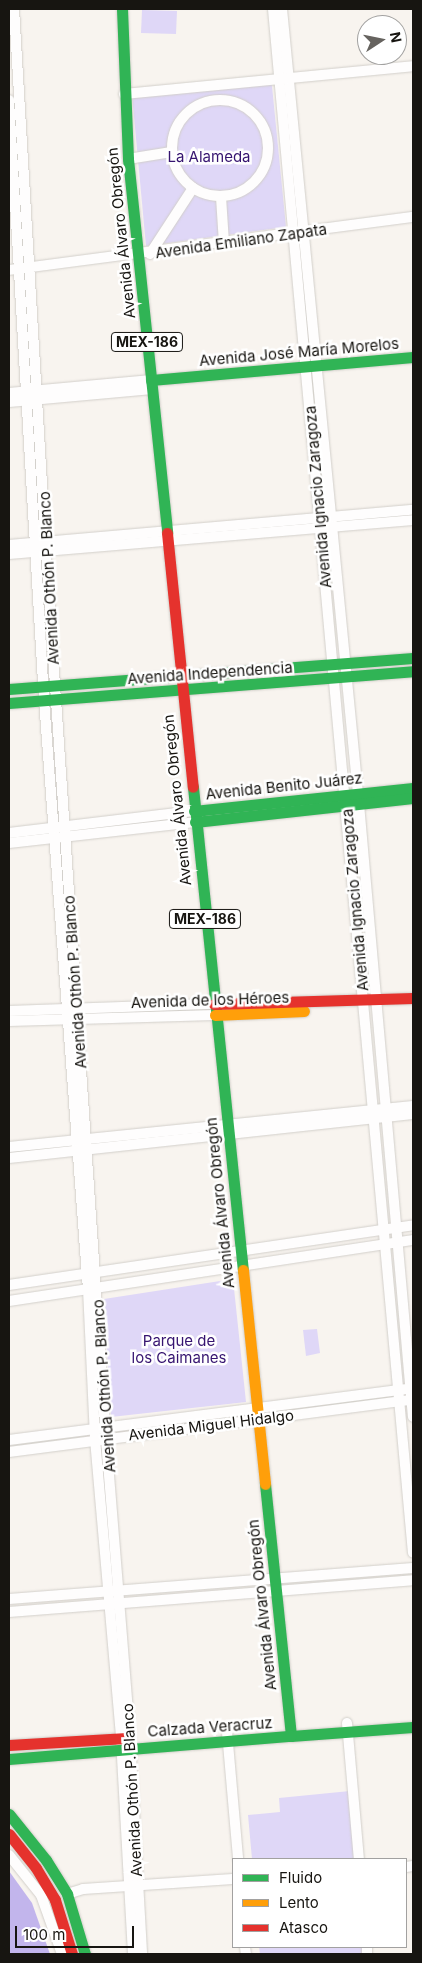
<!DOCTYPE html>
<html>
<head>
<meta charset="utf-8">
<style>
	body { margin:0 }
	#map { position:relative; width:422px; height:1963px; overflow:hidden; background:#f8f4ef; font-family:Inter,sans-serif }
	div>[style] { position:absolute }
	[style*='--x'] { left:calc(var(--x)*1px); top:calc(var(--y)*1px); width:calc(var(--w)*1px); rotate:calc(var(--a)*1deg) }
	.green>* { inset:0; background:#dfd7f7 }
	.water>* { inset:0; background:#c2b5ec }
	.roads { filter:drop-shadow(0 0 1px #d2cfca) drop-shadow(0 0 1px #d2cfca) }
	.street>* { height:10px; margin:-5px; padding:0 5px; transform-origin:5px; border-radius:5px; background:#fefdfd }
	.street>.ring { margin:-5px; padding:0; box-sizing:content-box; background:none; border:10px solid #fefdfd; border-radius:50% }
	.fast>* { height:11px; margin:-5.5px; padding:0 5.5px; transform-origin:5.5px; border-radius:5.5px; background:#30b455 }
	.slow>* { height:11px; margin:-5.5px; padding:0 5.5px; transform-origin:5.5px; border-radius:5.5px; background:#ff9f0a }
	.jam>* { height:11px; margin:-5.5px; padding:0 5.5px; transform-origin:5.5px; border-radius:5.5px; background:#e5322d }
	span { translate:-50% -50%; white-space:nowrap; text-align:center; line-height:1.15; -webkit-text-stroke:5px #fff; paint-order:stroke }
	.shield-label span { padding:1px 4px; background:#fff; border:1px solid; border-radius:4px; -webkit-text-stroke-width:0 }
	.shield-label { font-size:14px; color:#171511; font-weight:700 }
	.park-label { font-size:15px; color:#361470 }
	.street-label { font-size:15px; color:#171511 }
	.frame { position:absolute; inset:0; border:10px solid #171511; pointer-events:none }
	.legend { position:absolute; left:232px; top:1858px; width:175px; height:90px; box-sizing:border-box; background:#fff; border:1px solid #a2a1a0; margin:0; padding:6px 9px; list-style:none; font-size:15px; color:#171511 }
	.legend li { display:flex; align-items:center; gap:10px; height:25px }
	.legend b { width:25px; border:1px solid #a2a1a0 }
	.north { position:absolute; left:357px; top:15px; width:50px; height:50px; box-sizing:border-box; background:#fff; border:1px solid #a2a1a0; border-radius:50%; rotate:79deg; font-size:14px; font-weight:700; line-height:20px; text-align:center; color:#171511 }
	.north::after { content:''; display:block; margin:auto; width:18px; height:22px; background:#66635f; clip-path:polygon(50% 0,100% 100%,50% 72%,0 100%) }
	.scale { position:absolute; left:15px; top:1926px; width:119px; height:22px; box-sizing:border-box; border:2px solid #171511; border-top:0; padding-left:6px; font-size:15px; line-height:18px; white-space:nowrap; color:#171511; -webkit-text-stroke:4px #fff; paint-order:stroke }
</style>
</head>
<body>
<div id="map">
	<div class="green">
		<div style="clip-path:polygon(142px 10px,177px 11px,176px 34px,141px 33px)"></div>
		<div style="clip-path:polygon(271px 76px,286px 227px,146px 246px,132px 95px)"></div>
		<div style="clip-path:polygon(233px 1279px,246px 1402px,111px 1417px,104px 1299px)"></div>
		<div style="clip-path:polygon(317px 1329px,320px 1353px,306px 1356px,303px 1330px)"></div>
		<div style="clip-path:polygon(350px 1791px,356px 1859px,252px 1859px,248px 1815px,280px 1812px,279px 1798px)"></div>
		<div style="clip-path:polygon(259px 1947px,364px 1947px,365px 1954px,260px 1954px)"></div>
	</div>
	<div class="water">
		<div style="clip-path:polygon(9px 1871px,32px 1903px,50px 1954px,9px 1954px)"></div>
	</div>
	<div class="roads">
		<div class="street">
			<div style="--x:14;--y:9;--w:544;--a:86.63"></div>
			<div style="--x:46;--y:552;--w:888;--a:86.13"></div>
			<div style="--x:106;--y:1438;--w:301;--a:85.4"></div>
			<div style="--x:130;--y:1738;--w:216;--a:86.8"></div>
			<div style="--x:273;--y:9;--w:1550;--a:84.82"></div>
			<div style="--x:282;--y:9;--w:799;--a:84.47"></div>
			<div style="--x:359;--y:804;--w:615;--a:84.97"></div>
			<div style="--x:124;--y:94;--w:290;--a:-5.5"></div>
			<div class="ring" style="left:172px;top:100px;width:86px;height:86px"></div>
			<div style="--x:9;--y:100;--w:601;--a:86.66"></div>
			<div style="--x:44;--y:700;--w:591;--a:85.73"></div>
			<div style="--x:88;--y:1289;--w:150;--a:87.3"></div>
			<div style="--x:95;--y:1439;--w:301;--a:85"></div>
			<div style="--x:121;--y:1739;--w:215;--a:86.8"></div>
			<div style="--x:128;--y:159;--w:44;--a:-9.2"></div>
			<div style="--x:221;--y:197;--w:46;--a:86.3"></div>
			<div style="--x:150;--y:254;--w:79;--a:-56.9"></div>
			<div style="--x:9;--y:270;--w:407;--a:-7.5"></div>
			<div style="--x:9;--y:393;--w:143;--a:-5.2"></div>
			<div style="--x:9;--y:402;--w:144;--a:-5.2"></div>
			<div style="--x:9;--y:545;--w:406;--a:-5"></div>
			<div style="--x:9;--y:554;--w:405;--a:-4.8"></div>
			<div style="--x:9;--y:833;--w:186;--a:-6.8"></div>
			<div style="--x:9;--y:843;--w:187;--a:-6.4"></div>
			<div style="--x:9;--y:1011;--w:205;--a:-2"></div>
			<div style="--x:9;--y:1021;--w:206;--a:-1.7"></div>
			<div style="--x:9;--y:1147;--w:406;--a:-5.8"></div>
			<div style="--x:9;--y:1158;--w:406;--a:-6.2"></div>
			<div style="--x:9;--y:1285;--w:408;--a:-8.4"></div>
			<div style="--x:9;--y:1301;--w:409;--a:-8.6"></div>
			<div style="--x:9;--y:1440;--w:399;--a:-7.3"></div>
			<div style="--x:9;--y:1452;--w:401;--a:-7.4"></div>
			<div style="--x:9;--y:1599;--w:405;--a:-4.4"></div>
			<div style="--x:9;--y:1612;--w:405;--a:-4.5"></div>
			<div style="--x:347;--y:1723;--w:137;--a:85"></div>
			<div style="--x:227;--y:1732;--w:127;--a:85"></div>
			<div style="--x:9;--y:1855;--w:51;--a:51.3"></div>
			<div style="--x:41;--y:1895;--w:63;--a:70.4"></div>
			<div style="--x:406;--y:1867;--w:7;--a:-8"></div>
			<div style="--x:67;--y:1894;--w:17;--a:-17"></div>
			<div style="--x:83;--y:1889;--w:150;--a:-3.8"></div>
			<div style="--x:245;--y:1947;--w:7;--a:82"></div>
			<div style="--x:367;--y:1947;--w:7;--a:90"></div>
		</div>
		<div class="fast">
			<div style="--x:122;--y:9;--w:150;--a:87.7"></div>
			<div style="--x:128;--y:159;--w:376;--a:84"></div>
			<div style="--x:151;--y:380;--w:263;--a:-5"></div>
			<div style="--x:9;--y:689;--w:405;--a:-4.4"></div>
			<div style="--x:9;--y:703;--w:405;--a:-4.5"></div>
			<div style="--x:193;--y:787;--w:486;--a:84.1"></div>
			<div style="--x:194;--y:811;--w:220;--a:-6"></div>
			<div style="--x:195;--y:822;--w:219;--a:-6.3"></div>
			<div style="--x:265;--y:1484;--w:253;--a:84.1"></div>
			<div style="--x:291;--y:1736;--w:122;--a:-4.2"></div>
			<div style="--x:9;--y:1759;--w:283;--a:-4.7"></div>
			<div style="--x:9;--y:1814;--w:59;--a:51.2"></div>
			<div style="--x:46;--y:1860;--w:40;--a:58"></div>
			<div style="--x:67;--y:1894;--w:63;--a:73.3"></div>
		</div>
		<div class="slow">
			<div style="--x:215;--y:1015;--w:89;--a:-2.6"></div>
			<div style="--x:243;--y:1270;--w:215;--a:84.1"></div>
		</div>
		<div class="jam">
			<div style="--x:167;--y:533;--w:255;--a:84.2"></div>
			<div style="--x:214;--y:1004;--w:199;--a:-1.7"></div>
			<div style="--x:9;--y:1745;--w:118;--a:-3.4"></div>
			<div style="--x:9;--y:1834;--w:43;--a:51.5"></div>
			<div style="--x:36;--y:1868;--w:37;--a:59"></div>
			<div style="--x:55;--y:1900;--w:57;--a:72.5"></div>
		</div>
	</div>
	<div class="shield-label">
		<span style="left:147px;top:342px">MEX-186</span>
		<span style="left:205px;top:919px">MEX-186</span>
	</div>
	<div class="park-label">
		<span style="left:209px;top:157px">La Alameda</span>
		<span style="left:179px;top:1349px">Parque de<br>los Caimanes</span>
	</div>
	<div class="street-label">
		<span style="left:121px;top:233px;rotate:-96deg">Avenida Álvaro Obregón</span>
		<span style="left:241px;top:241px;rotate:-8deg">Avenida Emiliano Zapata</span>
		<span style="left:299px;top:352px;rotate:-5deg">Avenida José María Morelos</span>
		<span style="left:318px;top:497px;rotate:-95deg">Avenida Ignacio Zaragoza</span>
		<span style="left:49px;top:578px;rotate:-93deg">Avenida Othón P. Blanco</span>
		<span style="left:210px;top:673px;rotate:-4deg">Avenida Independencia</span>
		<span style="left:284px;top:786px;rotate:-6deg">Avenida Benito Juárez</span>
		<span style="left:177px;top:800px;rotate:-96deg">Avenida Álvaro Obregón</span>
		<span style="left:355px;top:900px;rotate:-95deg">Avenida Ignacio Zaragoza</span>
		<span style="left:75px;top:982px;rotate:-94deg">Avenida Othón P. Blanco</span>
		<span style="left:210px;top:1000px;rotate:-2deg">Avenida de los Héroes</span>
		<span style="left:220px;top:1203px;rotate:-96deg">Avenida Álvaro Obregón</span>
		<span style="left:104px;top:1386px;rotate:-94deg">Avenida Othón P. Blanco</span>
		<span style="left:211px;top:1425px;rotate:-7deg">Avenida Miguel Hidalgo</span>
		<span style="left:262px;top:1605px;rotate:-96deg">Avenida Álvaro Obregón</span>
		<span style="left:210px;top:1727px;rotate:-4deg">Calzada Veracruz</span>
		<span style="left:132px;top:1790px;rotate:-93deg">Avenida Othón P. Blanco</span>
	</div>
	<div class="frame"></div>
	<ul class="legend">
	<li><b style="height:6px;background:#30b455"></b>Fluido</li>
	<li><b style="height:6px;background:#ff9f0a"></b>Lento</li>
	<li><b style="height:6px;background:#e5322d"></b>Atasco</li>
	</ul>
	<div class="north">N</div>
	<div class="scale">100 m</div>
</div>
</body>
</html>
